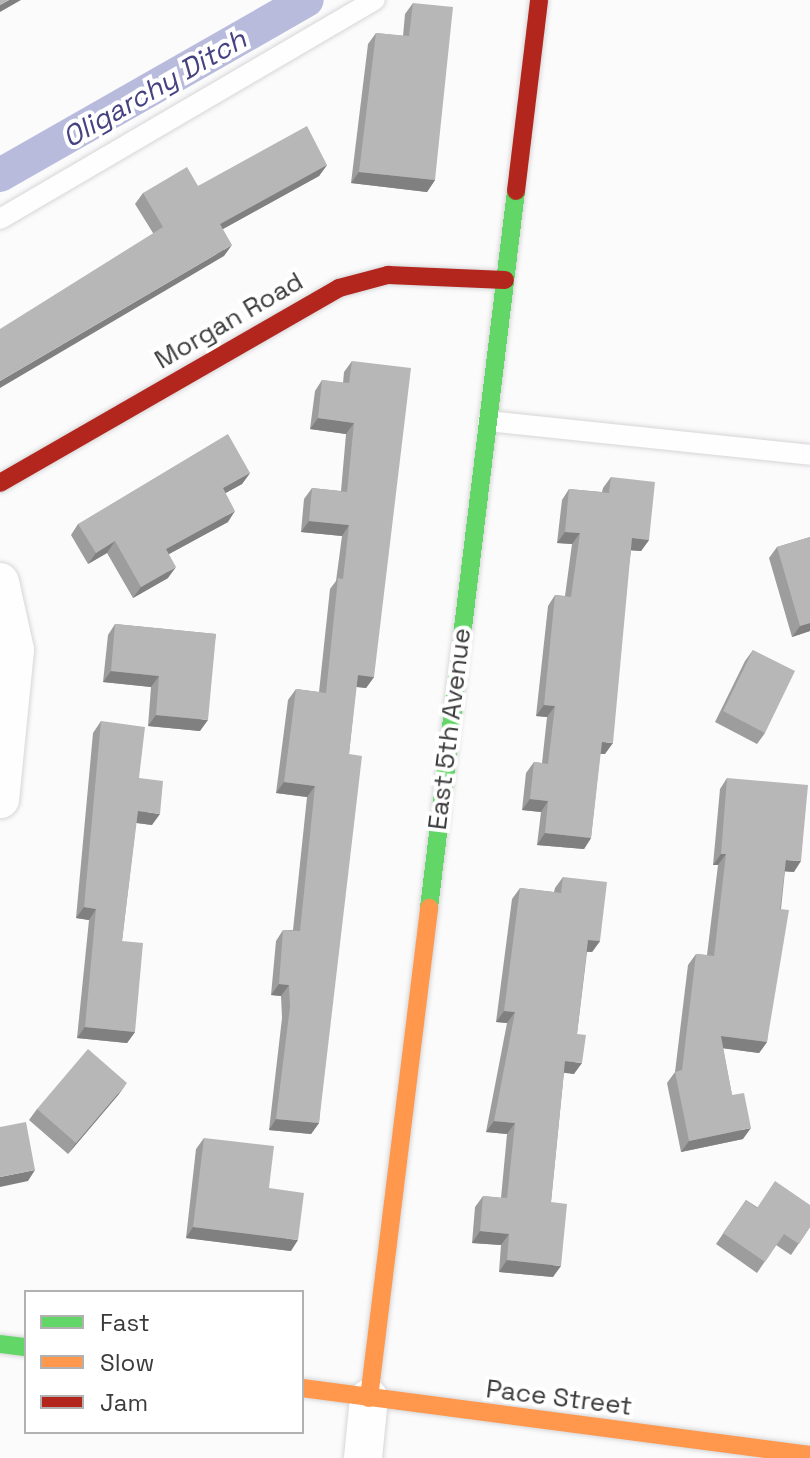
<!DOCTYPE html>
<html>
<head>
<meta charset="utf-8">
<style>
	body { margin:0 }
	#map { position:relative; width:810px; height:1458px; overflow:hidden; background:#fbfbfc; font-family:"Space Grotesk",sans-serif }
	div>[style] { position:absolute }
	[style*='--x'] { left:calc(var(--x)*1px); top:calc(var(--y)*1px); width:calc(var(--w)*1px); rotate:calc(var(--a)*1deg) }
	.canal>* { height:34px; margin:-17px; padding:0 17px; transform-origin:17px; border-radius:17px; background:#b9bbdd }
	.roads { filter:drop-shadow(0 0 2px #d6d6d7) drop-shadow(0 0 2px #d6d6d7) }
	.lane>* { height:20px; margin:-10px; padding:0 10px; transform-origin:10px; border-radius:10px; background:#fefeff }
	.street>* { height:38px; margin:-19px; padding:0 19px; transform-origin:19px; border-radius:19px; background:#fefeff }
	.fast>* { height:18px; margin:-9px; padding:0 9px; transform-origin:9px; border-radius:9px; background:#63d668 }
	.slow>* { height:18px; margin:-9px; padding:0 9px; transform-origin:9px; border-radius:9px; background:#ff974d }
	.jam>* { height:18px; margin:-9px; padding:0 9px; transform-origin:9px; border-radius:9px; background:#b3261e }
	.wall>* { inset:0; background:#9d9d9e }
	.shaded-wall>* { inset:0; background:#808081 }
	.building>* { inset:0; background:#b7b7b8 }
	span { translate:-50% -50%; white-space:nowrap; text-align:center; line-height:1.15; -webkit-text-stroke:8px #fff; paint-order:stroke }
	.street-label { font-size:26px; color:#3b3b3c }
	.water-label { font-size:28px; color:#454281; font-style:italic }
	.legend { position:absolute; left:24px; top:1290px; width:280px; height:144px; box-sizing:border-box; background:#fff; border:2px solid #b1b1b1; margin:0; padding:10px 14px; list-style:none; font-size:24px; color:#3b3b3c }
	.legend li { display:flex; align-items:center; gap:16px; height:40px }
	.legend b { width:40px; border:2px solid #b1b1b1 }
</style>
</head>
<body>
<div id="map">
	<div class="canal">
		<div style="--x:0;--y:175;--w:353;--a:-29.7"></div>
	</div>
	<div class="roads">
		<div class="lane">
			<div style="--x:0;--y:219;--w:434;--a:-30.3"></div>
			<div style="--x:488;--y:421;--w:324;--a:6"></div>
		</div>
		<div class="street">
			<div style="--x:0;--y:582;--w:70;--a:77.6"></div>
			<div style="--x:15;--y:650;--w:150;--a:95.7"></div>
			<div style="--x:363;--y:1458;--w:60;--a:-84.3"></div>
		</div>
		<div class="fast">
			<div style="--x:429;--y:908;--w:722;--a:-83.08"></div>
			<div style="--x:0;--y:1344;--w:26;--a:7"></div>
		</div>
		<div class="slow">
			<div style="--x:302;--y:1388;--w:512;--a:7.51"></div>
			<div style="--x:369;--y:1398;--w:494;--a:-83"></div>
		</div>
		<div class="jam">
			<div style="--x:516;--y:191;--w:192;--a:-83.1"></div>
			<div style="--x:0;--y:483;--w:391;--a:-29.9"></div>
			<div style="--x:339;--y:288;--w:51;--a:-14.9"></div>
			<div style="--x:388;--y:275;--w:117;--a:2.4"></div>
		</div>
	</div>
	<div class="wall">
		<div style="clip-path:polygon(413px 3px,435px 180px,427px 192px,351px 183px,368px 44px,376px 33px,403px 36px,405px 14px)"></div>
		<div style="clip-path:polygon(327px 165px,319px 176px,223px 229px,224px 256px,153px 233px,135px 204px,143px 193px,198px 186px)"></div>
		<div style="clip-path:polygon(352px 361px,374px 677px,366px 688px,356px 687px,349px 754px,319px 1123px,311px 1134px,269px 1130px,282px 1018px,281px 996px,271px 995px,276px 941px,283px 930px,293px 930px,307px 797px,276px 793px,288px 700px,296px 689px,319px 692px,330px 589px,336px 581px,342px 536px,301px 532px,304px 499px,312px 488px,341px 491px,346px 434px,310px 429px,315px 391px,322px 380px,343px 383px,344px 372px)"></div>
		<div style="clip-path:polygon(250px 473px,242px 484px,225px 493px,228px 522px,169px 554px,168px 578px,133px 598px,107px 553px,88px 564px,71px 535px,78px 524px)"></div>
		<div style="clip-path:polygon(611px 477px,649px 540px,641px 551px,631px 550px,605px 754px,600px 754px,591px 838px,584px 849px,537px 845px,541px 812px,522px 810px,526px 773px,534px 762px,542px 763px,547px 717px,536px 716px,548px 606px,555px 595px,565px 596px,572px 544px,557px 543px,562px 500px,569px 489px,602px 492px,603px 488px)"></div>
		<div style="clip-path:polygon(810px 537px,810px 631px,792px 637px,769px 558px,777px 547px)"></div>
		<div style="clip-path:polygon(115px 624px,216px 634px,200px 731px,148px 726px,151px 687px,103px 682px,108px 635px)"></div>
		<div style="clip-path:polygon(753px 650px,765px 733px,757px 744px,715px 722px,745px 661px)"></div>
		<div style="clip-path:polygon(101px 721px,139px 778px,152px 825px,136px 823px,122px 941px,135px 1032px,127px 1043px,77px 1038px,89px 920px,76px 918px,93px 733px)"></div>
		<div style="clip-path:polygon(727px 778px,794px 872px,785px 871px,767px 1042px,759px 1053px,723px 1048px,732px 1095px,743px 1139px,681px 1152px,667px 1083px,675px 1072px,688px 965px,696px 954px,707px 955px,718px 865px,713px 865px,720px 789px)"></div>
		<div style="clip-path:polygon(563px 877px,600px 941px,592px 952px,587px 952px,577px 1034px,574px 1074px,564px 1072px,551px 1202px,553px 1277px,499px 1272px,501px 1245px,472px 1243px,475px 1207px,483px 1196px,501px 1198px,507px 1134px,486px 1132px,507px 1023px,496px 1022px,512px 899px,520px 888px,554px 892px,555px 888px)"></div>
		<div style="clip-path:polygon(119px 1094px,68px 1154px,29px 1120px,37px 1109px)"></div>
		<div style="clip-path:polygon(204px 1138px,269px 1188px,291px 1251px,186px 1238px,196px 1149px)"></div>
		<div style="clip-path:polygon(746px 1200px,757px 1207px,810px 1227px,791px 1255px,776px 1245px,757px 1273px,716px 1244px)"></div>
	</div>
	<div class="shaded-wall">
		<div style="clip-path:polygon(9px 0,21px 0,0 12px,0 5px)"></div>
		<div style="clip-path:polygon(327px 165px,319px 176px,212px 235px,220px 224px)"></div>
		<div style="clip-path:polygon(359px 172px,435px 180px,427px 192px,351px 183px)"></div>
		<div style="clip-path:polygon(232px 245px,224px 256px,0 388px,0 381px)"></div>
		<div style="clip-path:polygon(318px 418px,354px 423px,346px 434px,310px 429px)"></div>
		<div style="clip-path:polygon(250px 473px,242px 484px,215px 499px,223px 488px)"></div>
		<div style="clip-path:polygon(235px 511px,228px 522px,158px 560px,166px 549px)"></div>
		<div style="clip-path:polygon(309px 521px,349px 525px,342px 536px,301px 532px)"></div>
		<div style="clip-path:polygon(565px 532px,580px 533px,572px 544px,557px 543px)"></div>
		<div style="clip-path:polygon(632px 538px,649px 540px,641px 551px,624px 550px)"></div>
		<div style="clip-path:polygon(115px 541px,107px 553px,88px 564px,96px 553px)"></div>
		<div style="clip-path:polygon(176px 567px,168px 578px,133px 598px,141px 587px)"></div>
		<div style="clip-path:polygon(810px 623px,810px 631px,792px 637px,800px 626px)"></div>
		<div style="clip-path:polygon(111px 671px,159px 676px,151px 687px,103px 682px)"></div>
		<div style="clip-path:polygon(358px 675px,374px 677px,366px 688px,350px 686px)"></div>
		<div style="clip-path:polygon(544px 705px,555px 706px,547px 717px,536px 716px)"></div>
		<div style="clip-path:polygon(156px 715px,208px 720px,200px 731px,148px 726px)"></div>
		<div style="clip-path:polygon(602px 742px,613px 743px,605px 754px,594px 753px)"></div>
		<div style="clip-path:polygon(284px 782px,315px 786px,307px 797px,276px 793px)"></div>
		<div style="clip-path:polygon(530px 799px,548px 801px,541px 812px,522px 810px)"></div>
		<div style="clip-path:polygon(138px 811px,160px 814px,152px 825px,130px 822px)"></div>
		<div style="clip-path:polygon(545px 833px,591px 838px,584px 849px,537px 845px)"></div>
		<div style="clip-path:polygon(721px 854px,726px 854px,718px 865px,713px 865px)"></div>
		<div style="clip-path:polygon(786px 860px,801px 861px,794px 872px,778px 871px)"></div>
		<div style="clip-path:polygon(84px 907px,96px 909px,89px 920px,76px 918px)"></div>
		<div style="clip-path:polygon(588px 940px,600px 941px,592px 952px,581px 951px)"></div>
		<div style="clip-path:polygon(279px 984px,289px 985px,281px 996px,271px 995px)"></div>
		<div style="clip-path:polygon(504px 1011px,515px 1012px,507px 1023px,496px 1022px)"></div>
		<div style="clip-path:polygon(85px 1027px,135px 1032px,127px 1043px,77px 1038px)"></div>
		<div style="clip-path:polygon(721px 1036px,767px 1042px,759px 1053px,713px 1047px)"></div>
		<div style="clip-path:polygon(565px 1061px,582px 1063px,574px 1074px,557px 1072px)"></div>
		<div style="clip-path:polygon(127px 1083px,119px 1094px,68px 1154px,76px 1143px)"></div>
		<div style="clip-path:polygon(276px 1119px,319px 1123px,311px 1134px,269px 1130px)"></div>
		<div style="clip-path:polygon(494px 1121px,515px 1123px,507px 1134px,486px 1132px)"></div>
		<div style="clip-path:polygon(751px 1128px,743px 1139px,681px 1152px,689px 1141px)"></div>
		<div style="clip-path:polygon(35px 1170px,28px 1181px,0 1187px,0 1177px)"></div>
		<div style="clip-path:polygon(193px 1227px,298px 1240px,291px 1251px,186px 1238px)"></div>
		<div style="clip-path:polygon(480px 1231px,509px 1234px,501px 1245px,472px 1243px)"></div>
		<div style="clip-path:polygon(507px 1260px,561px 1266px,553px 1277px,499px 1272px)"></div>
	</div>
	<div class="building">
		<div style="clip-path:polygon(0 0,9px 0,0 5px)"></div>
		<div style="clip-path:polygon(413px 3px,453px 7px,435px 180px,359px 172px,376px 33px,409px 36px)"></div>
		<div style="clip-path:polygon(307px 126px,327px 165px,220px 224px,232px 245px,0 381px,0 329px,163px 227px,143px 193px,187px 167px,198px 186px)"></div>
		<div style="clip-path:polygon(352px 361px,411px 368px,374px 677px,358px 675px,349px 754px,362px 756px,319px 1123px,276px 1119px,290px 1007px,289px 985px,279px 984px,283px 930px,300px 931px,315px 786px,284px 782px,296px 689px,326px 693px,338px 578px,343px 579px,349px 525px,309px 521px,312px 488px,347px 492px,354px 423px,318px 418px,322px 380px,349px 383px)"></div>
		<div style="clip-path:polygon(228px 434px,250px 473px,223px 488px,235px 511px,166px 549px,176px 567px,141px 587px,115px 541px,96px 553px,78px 524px)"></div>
		<div style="clip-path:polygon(611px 477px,655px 482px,649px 540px,632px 538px,613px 743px,602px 742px,591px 838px,545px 833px,548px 801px,530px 799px,534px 762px,548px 764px,555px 706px,544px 705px,555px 595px,571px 597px,580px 533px,565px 532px,569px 489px,609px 493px)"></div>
		<div style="clip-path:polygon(810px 537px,810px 623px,800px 626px,777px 547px)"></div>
		<div style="clip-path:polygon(115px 624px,216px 634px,208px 720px,156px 715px,159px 676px,111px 671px)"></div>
		<div style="clip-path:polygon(753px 650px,795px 671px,765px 733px,723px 711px)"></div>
		<div style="clip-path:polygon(101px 721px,145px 727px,139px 778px,163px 781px,160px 814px,138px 811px,122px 941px,143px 943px,135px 1032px,85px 1027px,96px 909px,84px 907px)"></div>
		<div style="clip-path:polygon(727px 778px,808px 785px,801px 861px,786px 860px,780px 909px,789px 910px,767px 1042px,721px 1036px,732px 1095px,744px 1093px,751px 1128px,689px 1141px,675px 1072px,682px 1070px,696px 954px,714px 956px,726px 854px,721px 854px)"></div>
		<div style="clip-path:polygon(563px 877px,607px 882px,600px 941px,588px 940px,577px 1034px,586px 1035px,582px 1063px,565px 1061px,551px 1202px,567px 1204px,561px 1266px,507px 1260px,509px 1234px,480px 1231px,483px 1196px,507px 1198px,515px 1123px,494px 1121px,515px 1012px,504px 1011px,520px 888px,561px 893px)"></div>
		<div style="clip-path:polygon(88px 1049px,127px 1083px,76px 1143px,37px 1109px)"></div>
		<div style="clip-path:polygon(26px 1122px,35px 1170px,0 1177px,0 1127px)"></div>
		<div style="clip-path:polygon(204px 1138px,274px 1146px,269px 1188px,304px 1193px,298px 1240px,193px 1227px)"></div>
		<div style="clip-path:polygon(775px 1181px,810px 1205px,810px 1227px,799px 1244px,784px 1234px,765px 1262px,723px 1233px,746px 1200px,757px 1208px)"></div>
	</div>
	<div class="street-label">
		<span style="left:229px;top:321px;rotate:-30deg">Morgan Road</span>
		<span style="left:450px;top:729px;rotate:-83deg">East 5th Avenue</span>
		<span style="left:559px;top:1398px;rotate:7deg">Pace Street</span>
	</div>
	<div class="water-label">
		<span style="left:154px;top:88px;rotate:-30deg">Oligarchy Ditch</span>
	</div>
	<ul class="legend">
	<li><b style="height:10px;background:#63d668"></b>Fast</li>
	<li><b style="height:10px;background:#ff974d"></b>Slow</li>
	<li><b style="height:10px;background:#b3261e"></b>Jam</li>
	</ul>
</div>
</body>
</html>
